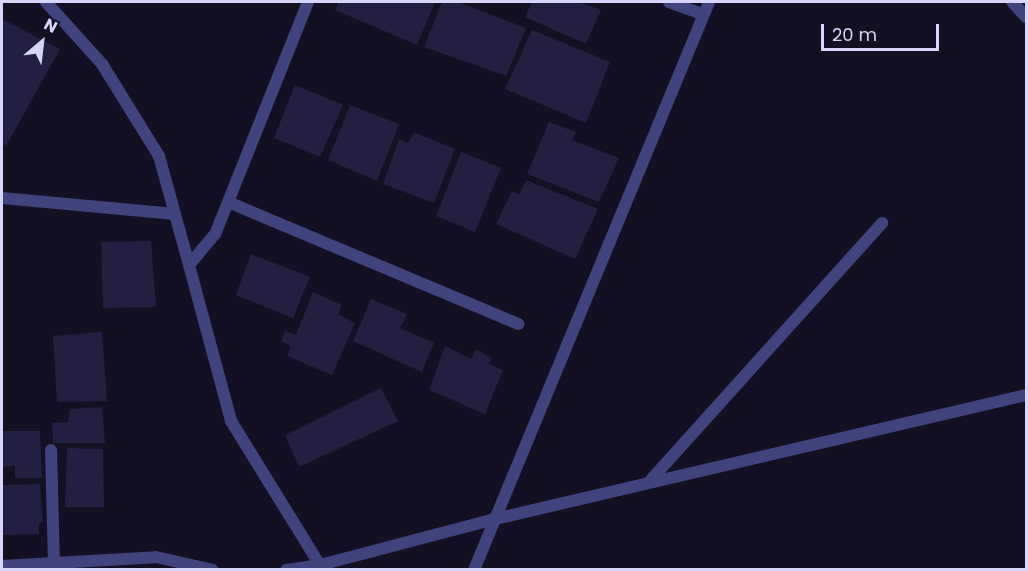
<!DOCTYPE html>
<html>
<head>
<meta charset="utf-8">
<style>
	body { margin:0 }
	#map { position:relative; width:1028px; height:571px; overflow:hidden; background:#121022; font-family:Poppins,sans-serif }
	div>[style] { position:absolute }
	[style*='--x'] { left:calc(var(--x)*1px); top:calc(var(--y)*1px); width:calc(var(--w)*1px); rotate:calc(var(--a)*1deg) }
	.building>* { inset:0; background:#231f41 }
	.service>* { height:12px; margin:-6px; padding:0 6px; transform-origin:6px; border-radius:6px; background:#41437c }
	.minor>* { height:12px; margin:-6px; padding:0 6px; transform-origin:6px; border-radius:6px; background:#41437c }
	.tertiary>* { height:12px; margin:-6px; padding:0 6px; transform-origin:6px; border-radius:6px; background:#41437c }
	span { translate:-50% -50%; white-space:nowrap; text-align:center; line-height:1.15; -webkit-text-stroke:6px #121022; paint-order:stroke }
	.frame { position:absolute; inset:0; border:3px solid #d7d6fa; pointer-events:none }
	.north { position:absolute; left:12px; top:12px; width:60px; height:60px; -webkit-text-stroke:4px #121022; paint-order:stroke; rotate:28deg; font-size:16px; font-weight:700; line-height:24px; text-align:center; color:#d7d6fa }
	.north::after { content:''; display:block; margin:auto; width:21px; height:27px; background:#d7d6fa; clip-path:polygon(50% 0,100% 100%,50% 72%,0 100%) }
	.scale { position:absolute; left:821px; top:24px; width:118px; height:27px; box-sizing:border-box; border:3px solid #d7d6fa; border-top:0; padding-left:8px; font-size:18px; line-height:21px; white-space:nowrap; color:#d7d6fa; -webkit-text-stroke:4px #121022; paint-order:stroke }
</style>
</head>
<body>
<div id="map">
	<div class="building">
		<div style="clip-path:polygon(339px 2px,435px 2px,417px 45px,335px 10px)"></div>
		<div style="clip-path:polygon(442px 2px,458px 2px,526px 28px,506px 76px,424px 47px)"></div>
		<div style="clip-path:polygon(532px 2px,580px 2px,601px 10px,586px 44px,525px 17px)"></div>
		<div style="clip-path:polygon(2px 19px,60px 49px,6px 146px,2px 143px)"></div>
		<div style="clip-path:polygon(532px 30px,610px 62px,586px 123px,505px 89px)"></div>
		<div style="clip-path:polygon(295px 85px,343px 105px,320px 157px,274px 138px)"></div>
		<div style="clip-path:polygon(350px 105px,399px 124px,377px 181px,328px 160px)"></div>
		<div style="clip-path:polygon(549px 122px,576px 132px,572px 140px,619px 158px,599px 202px,527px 174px)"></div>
		<div style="clip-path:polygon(414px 132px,455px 149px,434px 203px,383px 184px,399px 139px,408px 143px)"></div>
		<div style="clip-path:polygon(461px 152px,501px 168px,475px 232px,436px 216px)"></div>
		<div style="clip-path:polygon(526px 180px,598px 209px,575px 259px,496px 224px,512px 191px,519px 195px)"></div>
		<div style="clip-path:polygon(151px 241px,156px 307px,103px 308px,101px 242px)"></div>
		<div style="clip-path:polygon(251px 254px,310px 277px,293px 318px,236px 295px)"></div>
		<div style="clip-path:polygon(313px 292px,342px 305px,338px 314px,355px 323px,332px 375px,287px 356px,291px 346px,281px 341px,285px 331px,296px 335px)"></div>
		<div style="clip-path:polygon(371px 299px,407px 314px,400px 328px,434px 343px,422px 372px,353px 341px)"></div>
		<div style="clip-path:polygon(102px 332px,107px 401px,57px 402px,53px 336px)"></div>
		<div style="clip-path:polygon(445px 346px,471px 359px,476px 349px,492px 358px,489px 364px,503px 370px,485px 414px,429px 390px)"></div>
		<div style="clip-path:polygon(381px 388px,398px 421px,299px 467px,285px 435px)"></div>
		<div style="clip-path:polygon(102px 407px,105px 443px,53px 443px,52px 423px,68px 422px,70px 409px)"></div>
		<div style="clip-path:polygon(2px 431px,40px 431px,42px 478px,15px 478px,15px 466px,2px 467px)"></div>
		<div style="clip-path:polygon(67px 448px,103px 449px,104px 507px,65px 507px)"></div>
		<div style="clip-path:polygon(40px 484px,43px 522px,39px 523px,39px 534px,2px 535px,2px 485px)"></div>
	</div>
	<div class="service">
		<div style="--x:648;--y:483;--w:350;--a:-48"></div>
	</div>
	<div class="minor">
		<div style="--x:46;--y:2;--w:84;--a:47.9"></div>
		<div style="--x:102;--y:64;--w:108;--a:58.2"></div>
		<div style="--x:159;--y:156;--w:113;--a:74.6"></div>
		<div style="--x:308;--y:2;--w:250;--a:111.8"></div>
		<div style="--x:215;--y:234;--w:40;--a:130"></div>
		<div style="--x:189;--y:265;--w:162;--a:74.9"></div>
		<div style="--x:231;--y:421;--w:169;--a:58.3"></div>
		<div style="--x:669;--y:2;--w:37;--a:20"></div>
		<div style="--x:1012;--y:2;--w:21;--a:47"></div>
		<div style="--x:2;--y:198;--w:174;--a:5.3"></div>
		<div style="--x:228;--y:202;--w:315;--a:22.8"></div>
		<div style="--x:51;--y:450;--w:113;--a:88.5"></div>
		<div style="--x:2;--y:566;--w:154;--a:-3.3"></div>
		<div style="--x:156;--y:557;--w:58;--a:12.8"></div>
		<div style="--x:286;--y:570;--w:34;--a:-8"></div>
		<div style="--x:320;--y:565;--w:181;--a:-14.7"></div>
	</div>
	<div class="tertiary">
		<div style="--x:495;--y:519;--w:545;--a:-13.14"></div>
		<div style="--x:474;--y:570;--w:615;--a:-67.52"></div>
	</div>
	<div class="frame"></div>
	<div class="north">N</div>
	<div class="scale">20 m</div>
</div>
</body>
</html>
